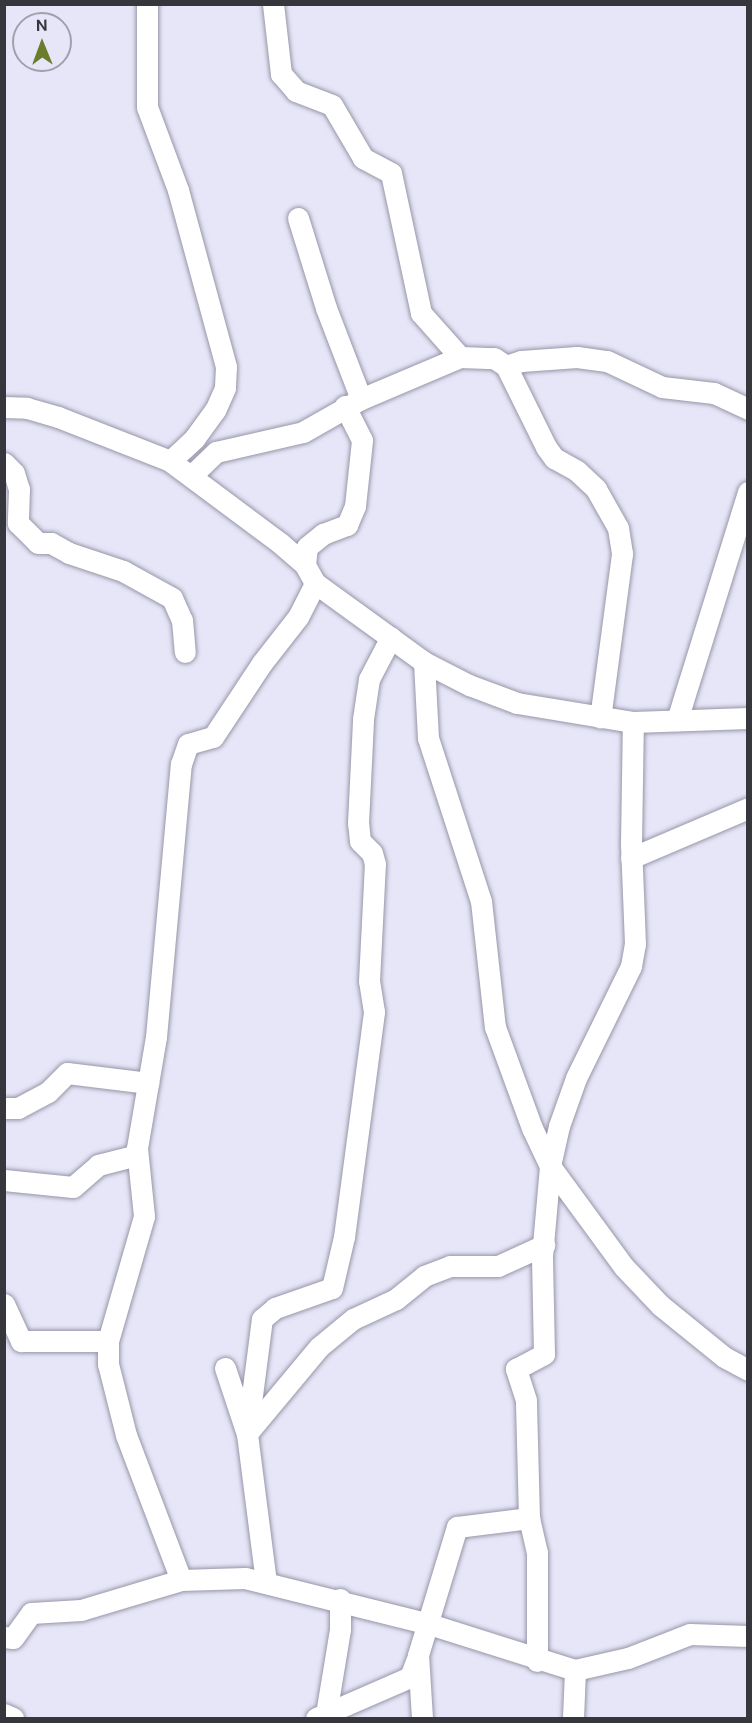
<!DOCTYPE html>
<html>
<head>
<meta charset="utf-8">
<style>
	body { margin:0 }
	#map { position:relative; width:752px; height:1723px; overflow:hidden; background:#e6e6f8; font-family:"DM Sans",sans-serif }
	div>[style] { position:absolute }
	[style*='--x'] { left:calc(var(--x)*1px); top:calc(var(--y)*1px); width:calc(var(--w)*1px); rotate:calc(var(--a)*1deg) }
	.roads { filter:drop-shadow(0 0 2px #9796a8) drop-shadow(0 0 2px #9796a8) }
	.minor>* { height:21px; margin:-10.5px; padding:0 10.5px; transform-origin:10.5px; border-radius:10.5px; background:#fff }
	span { translate:-50% -50%; white-space:nowrap; text-align:center; line-height:1.15; -webkit-text-stroke:6px #e6e6f8; paint-order:stroke }
	.frame { position:absolute; inset:0; border:6px solid #36363d; pointer-events:none }
	.north { position:absolute; left:12px; top:12px; width:60px; height:60px; box-sizing:border-box; background:#e6e6f8; border:2px solid #a0a0ad; border-radius:50%; rotate:359deg; font-size:16px; font-weight:700; line-height:24px; text-align:center; color:#36363d }
	.north::after { content:''; display:block; margin:auto; width:21px; height:27px; background:#6a7d2c; clip-path:polygon(50% 0,100% 100%,50% 72%,0 100%) }
</style>
</head>
<body>
<div id="map">
	<div class="roads">
		<div class="minor">
			<div style="--x:147;--y:4;--w:103;--a:90"></div>
			<div style="--x:147;--y:107;--w:89;--a:69.5"></div>
			<div style="--x:178;--y:190;--w:183;--a:74.8"></div>
			<div style="--x:226;--y:367;--w:21;--a:93"></div>
			<div style="--x:225;--y:388;--w:24;--a:114"></div>
			<div style="--x:215;--y:410;--w:34;--a:126"></div>
			<div style="--x:195;--y:438;--w:34;--a:137"></div>
			<div style="--x:298;--y:218;--w:94;--a:72.7"></div>
			<div style="--x:326;--y:308;--w:97;--a:69"></div>
			<div style="--x:460;--y:357;--w:34;--a:2"></div>
			<div style="--x:494;--y:358;--w:14;--a:34"></div>
			<div style="--x:506;--y:366;--w:90;--a:63.7"></div>
			<div style="--x:546;--y:447;--w:14;--a:54"></div>
			<div style="--x:554;--y:458;--w:26;--a:29"></div>
			<div style="--x:577;--y:471;--w:26;--a:43"></div>
			<div style="--x:596;--y:489;--w:45;--a:60.6"></div>
			<div style="--x:618;--y:528;--w:26;--a:81"></div>
			<div style="--x:622;--y:554;--w:165;--a:97.6"></div>
			<div style="--x:506;--y:366;--w:16;--a:-18"></div>
			<div style="--x:521;--y:361;--w:56;--a:-4.1"></div>
			<div style="--x:577;--y:357;--w:30;--a:8"></div>
			<div style="--x:607;--y:361;--w:61;--a:25.3"></div>
			<div style="--x:662;--y:387;--w:52;--a:6.6"></div>
			<div style="--x:714;--y:393;--w:38;--a:25"></div>
			<div style="--x:4;--y:407;--w:23;--a:2"></div>
			<div style="--x:27;--y:408;--w:32;--a:16"></div>
			<div style="--x:58;--y:417;--w:120;--a:21.4"></div>
			<div style="--x:170;--y:461;--w:137;--a:36.7"></div>
			<div style="--x:280;--y:543;--w:33;--a:41"></div>
			<div style="--x:305;--y:565;--w:21;--a:61"></div>
			<div style="--x:315;--y:583;--w:135;--a:35.9"></div>
			<div style="--x:424;--y:662;--w:51;--a:27.1"></div>
			<div style="--x:469;--y:685;--w:51;--a:20.6"></div>
			<div style="--x:517;--y:703;--w:118;--a:9.3"></div>
			<div style="--x:633;--y:722;--w:115;--a:-2"></div>
			<div style="--x:4;--y:463;--w:14;--a:45"></div>
			<div style="--x:14;--y:473;--w:17;--a:73"></div>
			<div style="--x:19;--y:489;--w:34;--a:92"></div>
			<div style="--x:18;--y:523;--w:28;--a:45"></div>
			<div style="--x:38;--y:543;--w:13;--a:0"></div>
			<div style="--x:51;--y:543;--w:21;--a:29"></div>
			<div style="--x:69;--y:553;--w:57;--a:18.4"></div>
			<div style="--x:123;--y:571;--w:56;--a:28.9"></div>
			<div style="--x:172;--y:598;--w:24;--a:66"></div>
			<div style="--x:182;--y:620;--w:32;--a:85"></div>
			<div style="--x:191;--y:476;--w:35;--a:-44"></div>
			<div style="--x:216;--y:452;--w:89;--a:-12.9"></div>
			<div style="--x:303;--y:432;--w:67;--a:-29.6"></div>
			<div style="--x:361;--y:399;--w:108;--a:-23"></div>
			<div style="--x:460;--y:357;--w:59;--a:-131.6"></div>
			<div style="--x:421;--y:313;--w:143;--a:-102.1"></div>
			<div style="--x:391;--y:173;--w:32;--a:-152"></div>
			<div style="--x:363;--y:158;--w:61;--a:-120.3"></div>
			<div style="--x:332;--y:105;--w:39;--a:-159"></div>
			<div style="--x:296;--y:91;--w:23;--a:-131"></div>
			<div style="--x:281;--y:74;--w:70;--a:-96.5"></div>
			<div style="--x:305;--y:565;--w:18;--a:-84"></div>
			<div style="--x:307;--y:547;--w:21;--a:-39"></div>
			<div style="--x:323;--y:534;--w:26;--a:-21"></div>
			<div style="--x:347;--y:525;--w:21;--a:-67"></div>
			<div style="--x:355;--y:506;--w:66;--a:-83.9"></div>
			<div style="--x:362;--y:440;--w:38;--a:-117"></div>
			<div style="--x:424;--y:662;--w:76;--a:87"></div>
			<div style="--x:428;--y:738;--w:171;--a:72"></div>
			<div style="--x:481;--y:901;--w:127;--a:83.7"></div>
			<div style="--x:495;--y:1027;--w:108;--a:69.9"></div>
			<div style="--x:532;--y:1128;--w:42;--a:64.7"></div>
			<div style="--x:550;--y:1166;--w:125;--a:53.8"></div>
			<div style="--x:624;--y:1267;--w:52;--a:46.5"></div>
			<div style="--x:660;--y:1305;--w:82;--a:39.1"></div>
			<div style="--x:724;--y:1357;--w:27;--a:28"></div>
			<div style="--x:677;--y:720;--w:239;--a:-72.7"></div>
			<div style="--x:631;--y:858;--w:127;--a:-23.1"></div>
			<div style="--x:4;--y:1108;--w:14;--a:0"></div>
			<div style="--x:18;--y:1108;--w:34;--a:-28"></div>
			<div style="--x:48;--y:1092;--w:27;--a:-45"></div>
			<div style="--x:67;--y:1073;--w:82;--a:7"></div>
			<div style="--x:4;--y:1180;--w:69;--a:5.8"></div>
			<div style="--x:73;--y:1187;--w:33;--a:-41"></div>
			<div style="--x:98;--y:1165;--w:40;--a:-14.4"></div>
			<div style="--x:4;--y:1304;--w:41;--a:65.3"></div>
			<div style="--x:21;--y:1341;--w:87;--a:0"></div>
			<div style="--x:225;--y:1368;--w:70;--a:71.6"></div>
			<div style="--x:247;--y:1434;--w:150;--a:82.7"></div>
			<div style="--x:249;--y:1431;--w:109;--a:-50.2"></div>
			<div style="--x:319;--y:1347;--w:44;--a:-39.5"></div>
			<div style="--x:353;--y:1319;--w:47;--a:-24.9"></div>
			<div style="--x:396;--y:1299;--w:36;--a:-39"></div>
			<div style="--x:424;--y:1276;--w:28;--a:-21"></div>
			<div style="--x:450;--y:1266;--w:48;--a:0"></div>
			<div style="--x:498;--y:1266;--w:51;--a:-24.5"></div>
			<div style="--x:247;--y:1434;--w:116;--a:-82.6"></div>
			<div style="--x:262;--y:1319;--w:17;--a:-40"></div>
			<div style="--x:275;--y:1308;--w:60;--a:-19.3"></div>
			<div style="--x:332;--y:1288;--w:52;--a:-76.8"></div>
			<div style="--x:344;--y:1237;--w:227;--a:-82.4"></div>
			<div style="--x:374;--y:1012;--w:31;--a:-99"></div>
			<div style="--x:369;--y:981;--w:117;--a:-87.1"></div>
			<div style="--x:375;--y:864;--w:11;--a:-105"></div>
			<div style="--x:372;--y:853;--w:17;--a:-135"></div>
			<div style="--x:360;--y:841;--w:18;--a:-96"></div>
			<div style="--x:358;--y:823;--w:104;--a:-87.2"></div>
			<div style="--x:363;--y:719;--w:40;--a:-81.5"></div>
			<div style="--x:369;--y:679;--w:47;--a:-62.4"></div>
			<div style="--x:529;--y:1518;--w:35;--a:77"></div>
			<div style="--x:537;--y:1552;--w:109;--a:90"></div>
			<div style="--x:181;--y:1580;--w:155;--a:-110.8"></div>
			<div style="--x:126;--y:1435;--w:73;--a:-104.2"></div>
			<div style="--x:108;--y:1364;--w:23;--a:-90"></div>
			<div style="--x:108;--y:1341;--w:130;--a:-73.9"></div>
			<div style="--x:144;--y:1216;--w:68;--a:-95.9"></div>
			<div style="--x:137;--y:1148;--w:113;--a:-80.3"></div>
			<div style="--x:156;--y:1037;--w:274;--a:-84.8"></div>
			<div style="--x:181;--y:764;--w:21;--a:-71"></div>
			<div style="--x:188;--y:744;--w:26;--a:-16"></div>
			<div style="--x:213;--y:737;--w:89;--a:-56.5"></div>
			<div style="--x:262;--y:663;--w:58;--a:-52"></div>
			<div style="--x:298;--y:617;--w:38;--a:-63"></div>
			<div style="--x:4;--y:1637;--w:9;--a:6"></div>
			<div style="--x:13;--y:1638;--w:31;--a:-54"></div>
			<div style="--x:31;--y:1613;--w:50;--a:-3.4"></div>
			<div style="--x:81;--y:1610;--w:104;--a:-16.7"></div>
			<div style="--x:181;--y:1580;--w:64;--a:-1.8"></div>
			<div style="--x:245;--y:1578;--w:187;--a:14"></div>
			<div style="--x:426;--y:1623;--w:156;--a:17.5"></div>
			<div style="--x:575;--y:1670;--w:54;--a:-12.8"></div>
			<div style="--x:628;--y:1658;--w:66;--a:-21.2"></div>
			<div style="--x:690;--y:1634;--w:58;--a:2"></div>
			<div style="--x:4;--y:1714;--w:10;--a:24"></div>
			<div style="--x:326;--y:1714;--w:86;--a:-80.6"></div>
			<div style="--x:340;--y:1629;--w:30;--a:-90"></div>
			<div style="--x:316;--y:1718;--w:103;--a:-23.6"></div>
			<div style="--x:410;--y:1677;--w:22;--a:-69"></div>
			<div style="--x:422;--y:1718;--w:63;--a:-93.6"></div>
			<div style="--x:418;--y:1655;--w:134;--a:-73.1"></div>
			<div style="--x:457;--y:1527;--w:73;--a:-7.1"></div>
			<div style="--x:529;--y:1518;--w:118;--a:-91.5"></div>
			<div style="--x:526;--y:1400;--w:33;--a:-108"></div>
			<div style="--x:516;--y:1369;--w:32;--a:-28"></div>
			<div style="--x:544;--y:1354;--w:98;--a:-91.2"></div>
			<div style="--x:542;--y:1256;--w:90;--a:-84.9"></div>
			<div style="--x:550;--y:1166;--w:41;--a:-77.3"></div>
			<div style="--x:559;--y:1126;--w:51;--a:-70.5"></div>
			<div style="--x:576;--y:1078;--w:125;--a:-63.8"></div>
			<div style="--x:631;--y:966;--w:22;--a:-80"></div>
			<div style="--x:635;--y:944;--w:101;--a:-92.3"></div>
			<div style="--x:631;--y:843;--w:121;--a:-89.1"></div>
			<div style="--x:573;--y:1718;--w:48;--a:-87.6"></div>
		</div>
	</div>
	<div class="frame"></div>
	<div class="north">N</div>
</div>
</body>
</html>
